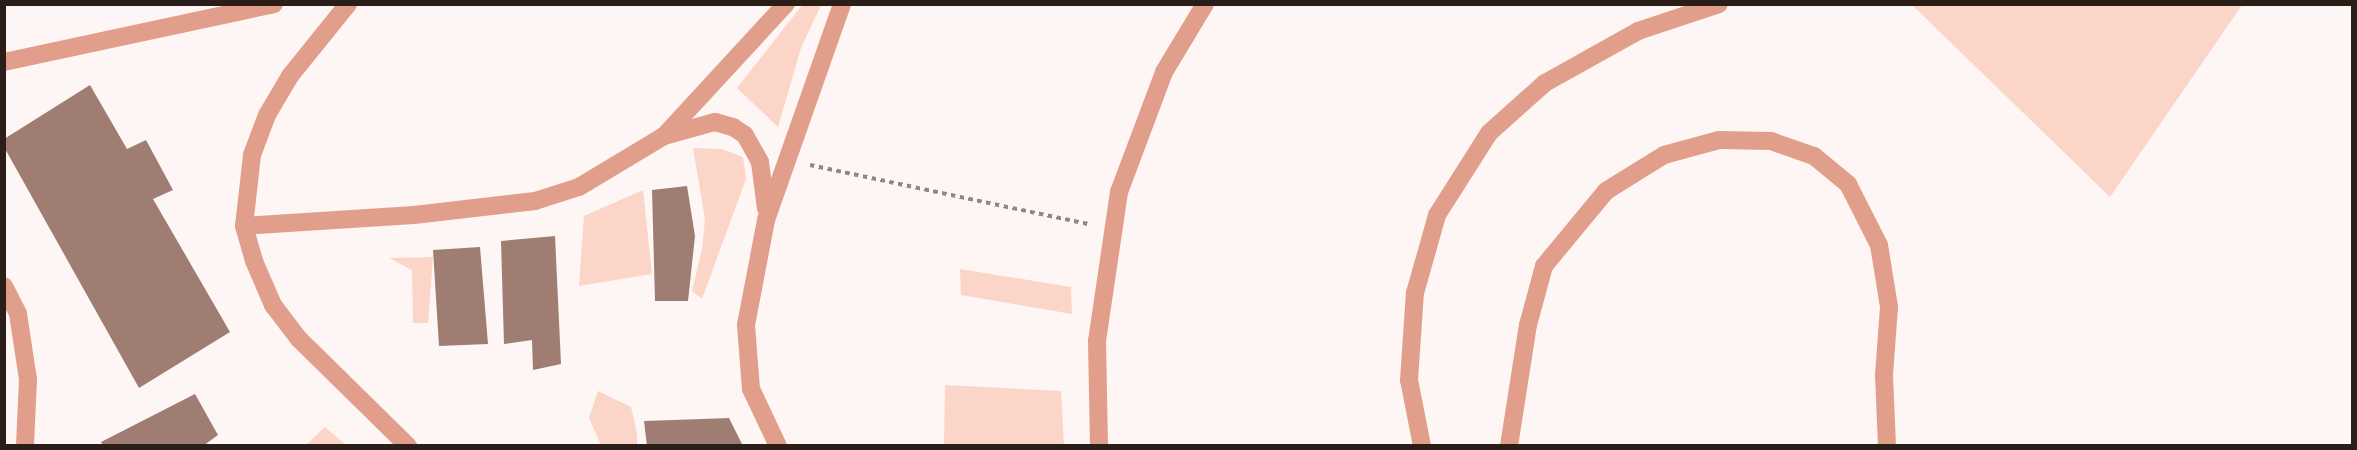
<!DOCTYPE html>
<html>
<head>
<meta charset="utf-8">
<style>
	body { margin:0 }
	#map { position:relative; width:2357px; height:450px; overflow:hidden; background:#fef6f4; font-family:Roboto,sans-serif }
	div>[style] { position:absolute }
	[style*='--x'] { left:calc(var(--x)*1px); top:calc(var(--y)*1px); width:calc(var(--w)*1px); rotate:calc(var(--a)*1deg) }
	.green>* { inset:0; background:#fcd5c9 }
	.building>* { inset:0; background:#a07d72 }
	.path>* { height:4px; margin-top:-2px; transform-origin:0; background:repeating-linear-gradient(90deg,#918683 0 4.5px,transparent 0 9px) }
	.street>* { height:18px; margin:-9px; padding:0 9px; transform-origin:9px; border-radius:9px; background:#e19f8b }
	span { translate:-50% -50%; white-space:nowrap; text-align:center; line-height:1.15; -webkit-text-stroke:4.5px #fff; paint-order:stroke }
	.frame { position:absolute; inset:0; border:6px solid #2b1d18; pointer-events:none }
</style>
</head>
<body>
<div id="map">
	<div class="green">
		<div style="clip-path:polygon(803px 4px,821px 5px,801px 48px,778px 127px,737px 88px)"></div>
		<div style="clip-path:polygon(1912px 5px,2242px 5px,2110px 197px)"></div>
		<div style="clip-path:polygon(693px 148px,722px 149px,743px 157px,746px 179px,702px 299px,692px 291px,702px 249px,705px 219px)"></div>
		<div style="clip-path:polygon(643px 190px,652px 274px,579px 286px,584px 216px)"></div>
		<div style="clip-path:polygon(433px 257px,428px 323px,413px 323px,412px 270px,389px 258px)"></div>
		<div style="clip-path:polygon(960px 269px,1071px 287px,1072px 314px,961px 295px)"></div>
		<div style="clip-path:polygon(945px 385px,1061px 391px,1064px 445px,944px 445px)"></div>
		<div style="clip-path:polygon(598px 391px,631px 407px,637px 433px,637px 445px,601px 445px,589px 418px)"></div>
		<div style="clip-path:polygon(325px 427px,346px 445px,306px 445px)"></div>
	</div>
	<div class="building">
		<div style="clip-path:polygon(90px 85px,127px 149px,146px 140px,173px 190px,153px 199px,230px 332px,139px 388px,4px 147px,4px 139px)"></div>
		<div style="clip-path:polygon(687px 186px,695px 236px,688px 301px,655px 301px,652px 190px)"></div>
		<div style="clip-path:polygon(555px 236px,561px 364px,533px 370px,532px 340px,504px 344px,501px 241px)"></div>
		<div style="clip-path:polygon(480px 247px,488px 344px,439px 346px,433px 250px)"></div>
		<div style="clip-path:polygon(195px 394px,218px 435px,203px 446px,103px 446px,101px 442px)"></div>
		<div style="clip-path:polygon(729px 418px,743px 446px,647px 446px,644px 421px)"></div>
	</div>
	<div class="path">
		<div style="--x:810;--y:165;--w:284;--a:12"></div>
	</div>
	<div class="street">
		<div style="--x:348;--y:4;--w:92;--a:128.9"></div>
		<div style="--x:290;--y:76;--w:45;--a:120.5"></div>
		<div style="--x:267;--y:115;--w:43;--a:110.6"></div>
		<div style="--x:252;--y:155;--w:71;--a:96.4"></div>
		<div style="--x:244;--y:226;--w:36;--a:74"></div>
		<div style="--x:254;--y:261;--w:48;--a:66.6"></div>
		<div style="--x:273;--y:305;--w:43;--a:52.6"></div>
		<div style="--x:299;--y:339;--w:153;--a:44.5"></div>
		<div style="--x:4;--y:62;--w:276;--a:-12.1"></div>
		<div style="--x:664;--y:136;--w:53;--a:-15.4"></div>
		<div style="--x:715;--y:122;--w:19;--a:16"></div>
		<div style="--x:733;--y:127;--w:14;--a:34"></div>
		<div style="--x:745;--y:135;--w:31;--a:61"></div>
		<div style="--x:760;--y:162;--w:47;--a:82.7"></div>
		<div style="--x:244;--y:226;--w:170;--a:-3.7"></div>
		<div style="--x:414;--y:215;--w:122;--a:-6.6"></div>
		<div style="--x:535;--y:201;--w:46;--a:-17.7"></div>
		<div style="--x:579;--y:187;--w:99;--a:-31"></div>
		<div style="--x:664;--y:136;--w:180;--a:-47.3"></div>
		<div style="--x:4;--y:286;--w:31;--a:63"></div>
		<div style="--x:18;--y:314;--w:66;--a:81.3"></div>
		<div style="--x:28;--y:379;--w:67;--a:92.6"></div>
		<div style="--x:778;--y:446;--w:63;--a:-115.3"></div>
		<div style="--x:751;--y:389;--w:64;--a:-94.5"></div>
		<div style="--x:746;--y:325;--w:107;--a:-79.2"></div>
		<div style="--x:766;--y:220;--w:229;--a:-70.6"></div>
		<div style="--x:1099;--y:446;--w:105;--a:-91.1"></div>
		<div style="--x:1097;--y:341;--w:151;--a:-81.6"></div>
		<div style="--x:1119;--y:192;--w:128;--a:-69.4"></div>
		<div style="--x:1164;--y:72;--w:79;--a:-58.9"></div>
		<div style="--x:1422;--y:446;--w:67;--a:-101.1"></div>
		<div style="--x:1409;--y:380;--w:87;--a:-86.1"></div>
		<div style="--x:1415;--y:293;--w:81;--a:-74.2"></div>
		<div style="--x:1437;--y:215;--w:97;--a:-57.6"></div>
		<div style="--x:1489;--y:133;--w:75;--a:-41.8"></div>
		<div style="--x:1545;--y:83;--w:107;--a:-29.2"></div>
		<div style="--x:1638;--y:31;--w:85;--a:-18.4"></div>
		<div style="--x:1509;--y:446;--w:122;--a:-81.1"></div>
		<div style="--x:1528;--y:325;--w:61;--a:-74.8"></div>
		<div style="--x:1544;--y:266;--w:97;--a:-50.4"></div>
		<div style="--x:1606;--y:191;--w:68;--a:-31.8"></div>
		<div style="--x:1664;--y:155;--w:57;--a:-15.3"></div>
		<div style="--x:1719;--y:140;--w:52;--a:1.1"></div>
		<div style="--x:1771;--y:141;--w:46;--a:19.2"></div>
		<div style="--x:1814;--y:156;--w:44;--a:39.5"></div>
		<div style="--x:1848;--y:184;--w:68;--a:63.1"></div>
		<div style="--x:1879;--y:245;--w:63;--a:80.8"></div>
		<div style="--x:1889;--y:307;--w:68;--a:94.2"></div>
		<div style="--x:1884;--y:375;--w:71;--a:87.6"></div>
	</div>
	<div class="frame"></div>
</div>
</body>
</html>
